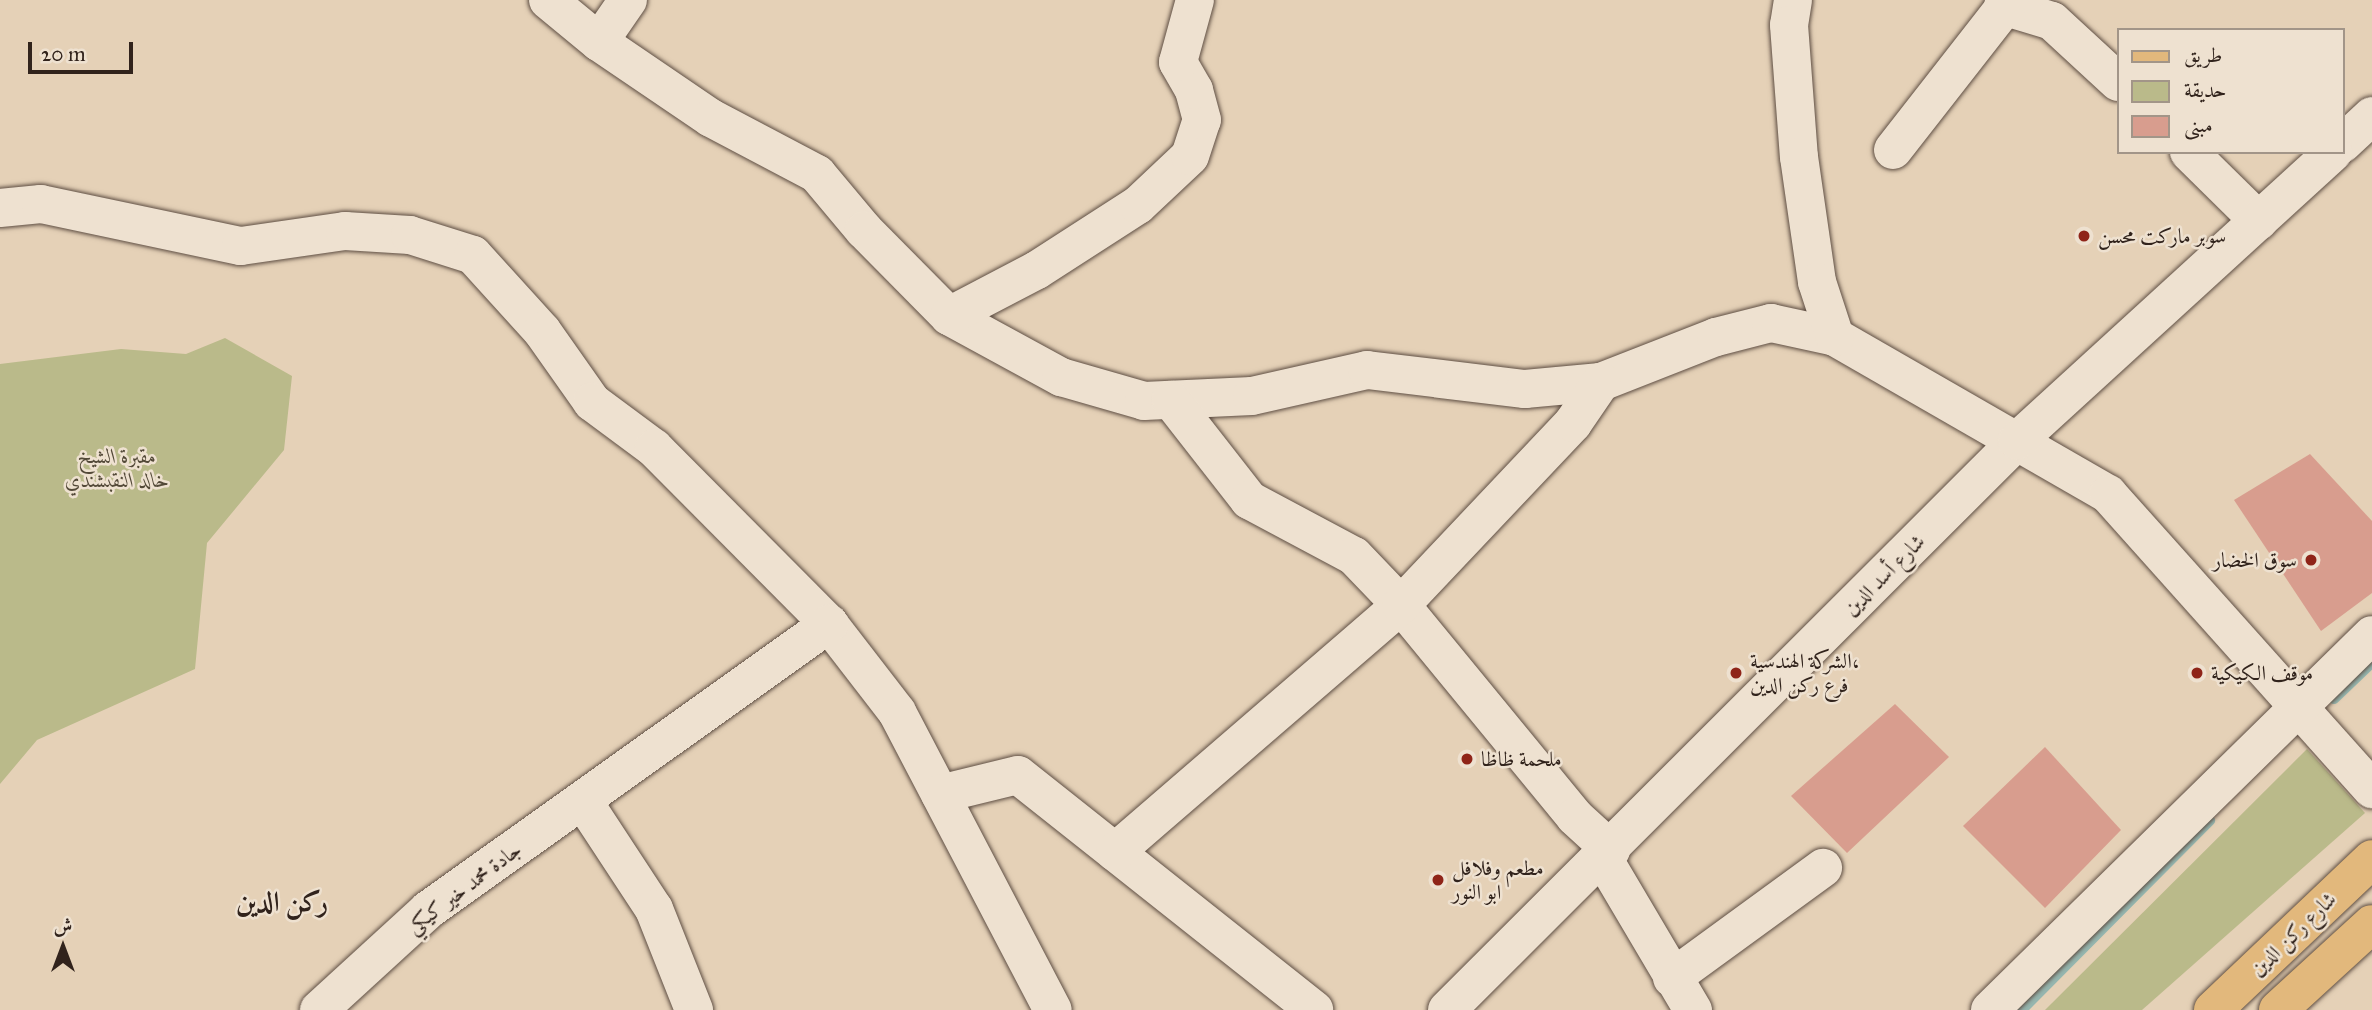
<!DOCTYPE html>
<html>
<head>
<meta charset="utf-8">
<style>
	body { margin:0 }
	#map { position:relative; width:2372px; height:1010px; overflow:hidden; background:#e5d1b7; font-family:"IM FELL Great Primer",Amiri,serif }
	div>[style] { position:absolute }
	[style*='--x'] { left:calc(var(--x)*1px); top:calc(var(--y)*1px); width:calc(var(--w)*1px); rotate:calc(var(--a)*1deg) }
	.green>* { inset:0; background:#baba8a }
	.stream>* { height:10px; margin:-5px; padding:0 5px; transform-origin:5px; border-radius:5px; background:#96b7b0 }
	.building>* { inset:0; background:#d89d8e }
	.roads { filter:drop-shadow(0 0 2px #5e4e43) drop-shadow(0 0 2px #5e4e43) }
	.minor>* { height:38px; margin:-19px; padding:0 19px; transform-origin:19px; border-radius:19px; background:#eee1d0 }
	.major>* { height:38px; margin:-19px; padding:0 19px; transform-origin:19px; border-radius:19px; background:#e2b87c }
	.dots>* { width:19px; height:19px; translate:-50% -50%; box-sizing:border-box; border:4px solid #eee1d0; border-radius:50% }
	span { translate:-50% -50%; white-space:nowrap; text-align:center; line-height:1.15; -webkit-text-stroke:5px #eee1d0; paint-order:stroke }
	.poi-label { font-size:21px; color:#31231c }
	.left { translate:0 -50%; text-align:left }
	.right { translate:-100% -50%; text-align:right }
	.park-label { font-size:21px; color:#534938; font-style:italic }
	.street-label { font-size:21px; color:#31231c }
	.district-label { font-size:28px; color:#31231c; font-weight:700 }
	.legend { position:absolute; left:2117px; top:28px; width:228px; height:126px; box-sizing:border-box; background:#eee1d0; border:2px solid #a29588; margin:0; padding:9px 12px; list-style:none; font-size:21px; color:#31231c }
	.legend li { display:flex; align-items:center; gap:14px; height:35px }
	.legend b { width:35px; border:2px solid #a29588 }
	.north { position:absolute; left:28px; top:912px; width:70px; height:70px; -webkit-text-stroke:5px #eee1d0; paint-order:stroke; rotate:0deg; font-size:19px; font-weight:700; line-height:28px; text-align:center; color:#31231c }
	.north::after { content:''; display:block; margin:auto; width:24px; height:32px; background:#31231c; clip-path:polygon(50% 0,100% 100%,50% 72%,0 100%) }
	.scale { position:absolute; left:28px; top:42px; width:105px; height:32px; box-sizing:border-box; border:4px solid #31231c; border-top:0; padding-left:9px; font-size:21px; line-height:24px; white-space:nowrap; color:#31231c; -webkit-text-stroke:5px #eee1d0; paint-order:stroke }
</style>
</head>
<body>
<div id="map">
	<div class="green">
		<div style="clip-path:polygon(225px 338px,292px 376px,284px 450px,207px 543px,195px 669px,37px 740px,0 784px,0 364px,121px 349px,186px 354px)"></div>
		<div style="clip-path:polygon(2307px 749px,2365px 813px,2142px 1010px,2045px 1010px)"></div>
	</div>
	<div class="stream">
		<div style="--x:2334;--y:699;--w:52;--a:-43.5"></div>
		<div style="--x:2022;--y:1010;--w:267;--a:-45.2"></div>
	</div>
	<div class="building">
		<div style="clip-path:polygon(2310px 454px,2372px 521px,2372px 593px,2321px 631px,2234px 500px)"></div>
		<div style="clip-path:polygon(1895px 704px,1949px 757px,1847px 853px,1791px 796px)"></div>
		<div style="clip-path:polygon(2045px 747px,2121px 830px,2045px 908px,1963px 826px)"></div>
	</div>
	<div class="roads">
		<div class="minor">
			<div style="--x:548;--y:0;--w:66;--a:39.5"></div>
			<div style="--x:599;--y:42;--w:135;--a:34.2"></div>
			<div style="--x:711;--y:118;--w:120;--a:27.8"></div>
			<div style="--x:817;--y:174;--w:73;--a:50"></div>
			<div style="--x:864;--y:230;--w:121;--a:45.3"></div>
			<div style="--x:949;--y:316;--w:128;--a:28.6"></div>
			<div style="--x:1061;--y:377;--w:86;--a:16.1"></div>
			<div style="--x:1144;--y:401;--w:108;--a:-2.7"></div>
			<div style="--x:1252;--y:396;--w:118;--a:-12.7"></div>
			<div style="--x:1367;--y:370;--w:159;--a:6.9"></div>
			<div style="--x:1525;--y:389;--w:76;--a:-5.3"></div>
			<div style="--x:1601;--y:382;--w:123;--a:-21.4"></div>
			<div style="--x:1716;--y:337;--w:57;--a:-14.3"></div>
			<div style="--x:1771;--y:323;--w:66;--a:12.3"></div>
			<div style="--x:1835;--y:337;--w:315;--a:29.9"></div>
			<div style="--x:2108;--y:494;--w:396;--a:48.2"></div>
			<div style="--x:1793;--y:0;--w:25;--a:99"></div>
			<div style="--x:1789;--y:25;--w:132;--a:85.7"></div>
			<div style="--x:1799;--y:157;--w:126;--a:81.8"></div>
			<div style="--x:1817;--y:282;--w:58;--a:71.9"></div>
			<div style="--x:2003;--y:6;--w:51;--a:17"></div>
			<div style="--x:2052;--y:21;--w:90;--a:42.7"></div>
			<div style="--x:599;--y:42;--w:51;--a:-55.4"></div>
			<div style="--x:2342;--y:144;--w:41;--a:-43"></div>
			<div style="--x:1893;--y:150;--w:190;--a:-52"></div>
			<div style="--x:2189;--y:152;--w:98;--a:44.6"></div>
			<div style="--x:0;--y:208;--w:41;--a:-5.6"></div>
			<div style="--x:41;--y:204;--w:204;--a:11.9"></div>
			<div style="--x:241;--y:246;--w:105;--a:-8.2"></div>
			<div style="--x:345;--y:231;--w:65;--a:3.5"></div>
			<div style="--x:410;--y:235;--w:66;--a:17.6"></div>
			<div style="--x:473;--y:255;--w:103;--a:47.8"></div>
			<div style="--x:542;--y:331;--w:87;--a:54.8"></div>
			<div style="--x:592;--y:402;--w:77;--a:36.6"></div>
			<div style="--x:654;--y:448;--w:248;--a:45.2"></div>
			<div style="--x:829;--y:624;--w:111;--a:52.3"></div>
			<div style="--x:897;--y:712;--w:336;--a:62.4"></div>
			<div style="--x:949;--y:316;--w:99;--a:-27.6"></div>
			<div style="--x:1037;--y:270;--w:120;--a:-32.8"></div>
			<div style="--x:1138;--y:205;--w:71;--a:-43.3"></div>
			<div style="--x:1190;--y:156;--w:38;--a:-72"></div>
			<div style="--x:1202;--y:120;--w:31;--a:-105"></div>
			<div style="--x:1194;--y:90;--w:32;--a:-120"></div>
			<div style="--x:1178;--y:62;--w:64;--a:-74.7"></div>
			<div style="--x:1171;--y:400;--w:127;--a:52"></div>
			<div style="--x:1249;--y:500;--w:119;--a:28.1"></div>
			<div style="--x:1354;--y:556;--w:68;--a:46.2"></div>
			<div style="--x:1401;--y:605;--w:274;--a:50.6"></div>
			<div style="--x:1575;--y:817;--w:49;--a:42.5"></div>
			<div style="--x:940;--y:794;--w:80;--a:-13.7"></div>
			<div style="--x:1018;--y:775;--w:378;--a:38.4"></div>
			<div style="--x:583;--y:801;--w:129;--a:56.7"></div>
			<div style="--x:654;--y:909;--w:109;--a:68.4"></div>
			<div style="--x:1115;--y:852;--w:378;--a:-40.8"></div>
			<div style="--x:1401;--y:605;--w:250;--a:-46.6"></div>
			<div style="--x:1573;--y:423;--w:50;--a:-55.7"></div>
			<div style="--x:1603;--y:858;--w:177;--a:59.4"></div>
			<div style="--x:1672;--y:978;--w:187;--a:-36.1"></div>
			<div style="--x:319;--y:1010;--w:148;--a:-42.5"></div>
			<div style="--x:428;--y:910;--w:493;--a:-35.5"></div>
			<div style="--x:1447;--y:1010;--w:805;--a:-44.95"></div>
			<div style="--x:2017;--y:441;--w:428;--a:-42.4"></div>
			<div style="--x:1990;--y:1010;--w:535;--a:-44.47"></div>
		</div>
		<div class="major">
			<div style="--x:2213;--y:1010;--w:219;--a:-43.5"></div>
			<div style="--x:2278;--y:1010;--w:127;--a:-42.5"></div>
		</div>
	</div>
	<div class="dots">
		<div style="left:2084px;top:236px;background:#8f2418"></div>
		<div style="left:2311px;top:560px;background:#8f2418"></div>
		<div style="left:1736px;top:673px;background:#8f2418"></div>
		<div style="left:2197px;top:673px;background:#8f2418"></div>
		<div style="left:1467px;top:759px;background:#8f2418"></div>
		<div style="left:1438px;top:880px;background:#8f2418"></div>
	</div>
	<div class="poi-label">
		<span class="left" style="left:2098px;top:236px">سوبر ماركت محسن</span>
		<span class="right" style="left:2297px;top:560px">سوق الخضار</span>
		<span class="left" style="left:1750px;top:673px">الشركة الهندسية،<br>فرع ركن الدين</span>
		<span class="left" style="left:2211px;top:673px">موقف الكيكية</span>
		<span class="left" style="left:1481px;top:759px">ملحمة ظاظا</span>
		<span class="left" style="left:1452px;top:880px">مطعم وفلافل<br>ابو النور</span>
	</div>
	<div class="park-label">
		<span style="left:117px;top:468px">مقبرة الشيخ<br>خالد النقبشندي</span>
	</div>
	<div class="street-label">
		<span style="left:1884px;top:575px;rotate:-45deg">شارع أسد الدين</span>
		<span style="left:464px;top:888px;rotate:-37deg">جادة محمد خير كيكي</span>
		<span style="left:2293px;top:934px;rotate:-44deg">شارع ركن الدين</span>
	</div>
	<div class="district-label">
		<span style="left:282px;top:902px">ركن الدين</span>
	</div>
	<ul class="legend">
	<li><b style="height:9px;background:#e2b87c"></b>طريق</li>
	<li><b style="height:19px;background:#baba8a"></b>حديقة</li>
	<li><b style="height:19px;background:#d89d8e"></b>مبنى</li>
	</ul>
	<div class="north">ش</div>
	<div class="scale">20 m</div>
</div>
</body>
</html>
